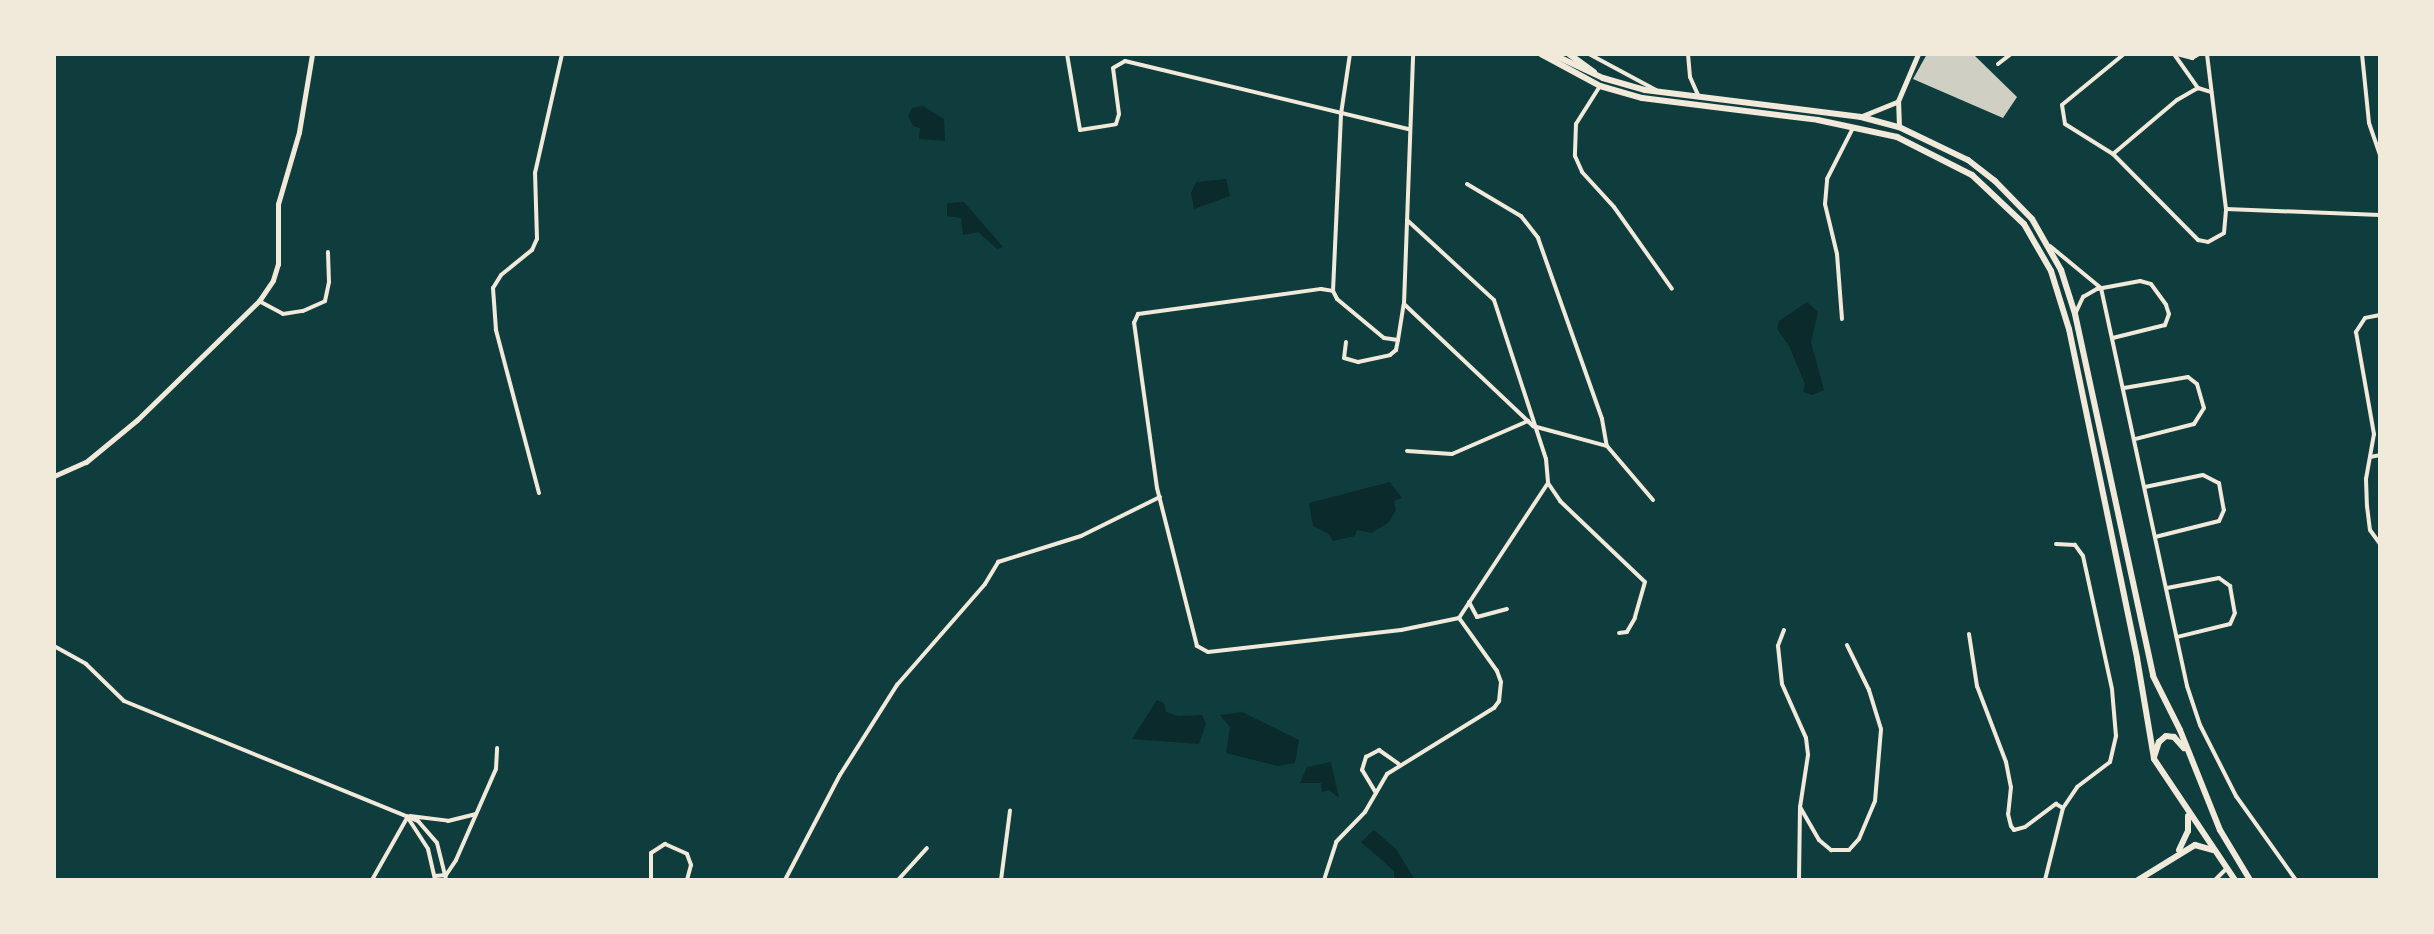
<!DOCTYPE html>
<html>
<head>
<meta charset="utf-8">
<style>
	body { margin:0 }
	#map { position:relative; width:2434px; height:934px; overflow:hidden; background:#0f3d3e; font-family:"PT Sans",sans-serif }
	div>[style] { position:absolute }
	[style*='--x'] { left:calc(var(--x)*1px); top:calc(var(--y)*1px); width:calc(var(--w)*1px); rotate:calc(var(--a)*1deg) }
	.water>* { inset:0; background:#0a2a2b }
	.building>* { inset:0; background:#cfcfc3 }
	.minor>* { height:4px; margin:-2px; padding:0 2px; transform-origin:2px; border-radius:2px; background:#f1e9da }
	.tertiary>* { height:5px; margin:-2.5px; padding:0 2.5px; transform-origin:2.5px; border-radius:2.5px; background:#f1e9da }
	.primary>* { height:6px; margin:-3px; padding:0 3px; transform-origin:3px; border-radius:3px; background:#f1e9da }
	span { translate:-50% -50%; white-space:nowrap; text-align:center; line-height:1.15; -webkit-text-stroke:6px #f1e9da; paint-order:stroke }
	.frame { position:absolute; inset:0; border:56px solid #f1e9da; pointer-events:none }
</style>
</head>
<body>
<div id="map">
	<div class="water">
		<div style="clip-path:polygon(923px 106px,944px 119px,945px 141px,919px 139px,920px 128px,913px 126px,908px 116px,912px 108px)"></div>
		<div style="clip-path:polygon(1226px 179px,1230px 196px,1194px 209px,1191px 193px,1196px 182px)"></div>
		<div style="clip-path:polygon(964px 202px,1003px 247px,997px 249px,978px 232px,963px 235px,961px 218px,947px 216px,947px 203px)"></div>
		<div style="clip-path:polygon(1807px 302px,1818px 312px,1811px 342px,1824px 390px,1812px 395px,1803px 392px,1805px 384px,1789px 346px,1777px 329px,1779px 321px)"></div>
		<div style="clip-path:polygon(1390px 482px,1402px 498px,1394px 501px,1396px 510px,1388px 523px,1371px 533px,1357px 530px,1355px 536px,1333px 541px,1329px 534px,1313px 526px,1309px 503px)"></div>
		<div style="clip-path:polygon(1157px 700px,1164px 703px,1166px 712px,1178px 716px,1202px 715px,1206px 724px,1199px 744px,1132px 739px)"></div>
		<div style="clip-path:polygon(1242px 712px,1299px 740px,1295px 763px,1278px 766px,1226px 753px,1230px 727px,1220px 715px)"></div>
		<div style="clip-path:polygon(1331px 762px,1339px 798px,1329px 790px,1322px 792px,1321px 783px,1300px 783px,1307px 767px)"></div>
		<div style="clip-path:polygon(1374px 830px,1396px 849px,1415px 880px,1394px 880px,1394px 871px,1361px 842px)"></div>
	</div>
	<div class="building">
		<div style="clip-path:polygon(1927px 54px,1973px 54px,2017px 97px,2003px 118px,1913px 79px)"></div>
	</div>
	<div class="minor">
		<div style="--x:1067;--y:54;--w:77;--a:80.3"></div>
		<div style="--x:1080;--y:130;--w:36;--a:-9"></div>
		<div style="--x:1116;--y:124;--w:10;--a:-73"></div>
		<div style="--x:1119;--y:114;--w:46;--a:-97.4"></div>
		<div style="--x:1113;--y:68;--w:14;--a:-30"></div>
		<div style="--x:1125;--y:61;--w:291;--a:13.5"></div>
		<div style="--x:1589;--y:54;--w:76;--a:28.2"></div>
		<div style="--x:1688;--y:54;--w:23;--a:85"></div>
		<div style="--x:1690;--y:77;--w:22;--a:66"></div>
		<div style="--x:2124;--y:54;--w:80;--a:140.6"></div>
		<div style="--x:2062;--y:105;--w:19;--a:81"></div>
		<div style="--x:2065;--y:124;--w:57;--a:32"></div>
		<div style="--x:2113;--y:154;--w:121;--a:45.3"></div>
		<div style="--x:2198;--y:240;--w:10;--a:11"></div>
		<div style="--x:2208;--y:242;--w:18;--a:-29"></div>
		<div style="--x:2224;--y:233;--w:24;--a:-85"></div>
		<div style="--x:2226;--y:209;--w:156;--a:-97"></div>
		<div style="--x:2174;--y:54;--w:42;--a:54.8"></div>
		<div style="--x:2198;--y:88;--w:14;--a:17"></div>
		<div style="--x:2177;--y:54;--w:16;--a:15"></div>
		<div style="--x:2192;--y:58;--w:8;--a:-30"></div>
		<div style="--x:2362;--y:54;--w:69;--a:84.2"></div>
		<div style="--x:2369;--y:123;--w:34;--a:71"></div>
		<div style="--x:1998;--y:64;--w:16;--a:-38"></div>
		<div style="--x:1600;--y:86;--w:45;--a:122.3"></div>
		<div style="--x:1576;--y:124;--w:32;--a:92"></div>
		<div style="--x:1575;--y:156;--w:17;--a:66"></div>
		<div style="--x:1582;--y:172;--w:47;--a:47.6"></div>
		<div style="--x:1614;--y:207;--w:100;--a:54.7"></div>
		<div style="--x:2113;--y:154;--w:84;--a:-40.2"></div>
		<div style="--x:2177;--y:100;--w:24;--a:-30"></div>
		<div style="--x:1467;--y:184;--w:63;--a:30.7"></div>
		<div style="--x:1521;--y:216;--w:28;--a:52"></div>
		<div style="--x:1538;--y:238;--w:192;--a:70.5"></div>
		<div style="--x:1602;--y:419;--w:27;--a:80"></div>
		<div style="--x:1607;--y:446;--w:71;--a:49.6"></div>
		<div style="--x:2226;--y:209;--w:154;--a:2.2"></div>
		<div style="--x:1407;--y:220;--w:118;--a:42.6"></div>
		<div style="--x:1494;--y:300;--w:167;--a:71.9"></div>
		<div style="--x:1546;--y:459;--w:24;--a:85"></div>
		<div style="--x:1548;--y:483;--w:162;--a:123.4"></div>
		<div style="--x:1459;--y:618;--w:59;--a:168.3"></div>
		<div style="--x:1401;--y:630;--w:194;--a:173.5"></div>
		<div style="--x:1208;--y:652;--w:13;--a:-151"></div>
		<div style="--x:1197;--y:646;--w:163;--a:-104.2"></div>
		<div style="--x:1157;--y:488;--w:167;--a:-97.9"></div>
		<div style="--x:1134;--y:323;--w:10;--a:-66"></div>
		<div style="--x:1138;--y:314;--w:185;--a:-7.8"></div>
		<div style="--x:1321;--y:289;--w:12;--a:9"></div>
		<div style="--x:1333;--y:291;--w:9;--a:63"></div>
		<div style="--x:1337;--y:299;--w:61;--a:39.7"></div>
		<div style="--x:1384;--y:338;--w:14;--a:8"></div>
		<div style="--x:1398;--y:340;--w:36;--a:-81"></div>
		<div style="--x:1404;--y:304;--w:250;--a:-87.9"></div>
		<div style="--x:2050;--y:246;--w:66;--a:39.5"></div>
		<div style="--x:2101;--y:288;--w:407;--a:77.8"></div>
		<div style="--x:2187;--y:686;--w:41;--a:71.6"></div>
		<div style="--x:2200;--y:725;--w:80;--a:63.1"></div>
		<div style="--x:2236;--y:796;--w:103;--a:54.5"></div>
		<div style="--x:1333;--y:291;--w:177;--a:-87.4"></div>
		<div style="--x:1341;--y:114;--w:61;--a:-81.5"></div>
		<div style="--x:259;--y:301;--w:27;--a:28"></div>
		<div style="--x:283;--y:314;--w:20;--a:-9"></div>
		<div style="--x:303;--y:311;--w:24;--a:-24"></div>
		<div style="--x:325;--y:301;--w:19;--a:-78"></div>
		<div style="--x:329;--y:282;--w:30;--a:-92"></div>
		<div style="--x:1404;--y:304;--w:178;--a:43.4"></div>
		<div style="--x:1533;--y:426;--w:77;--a:15.1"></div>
		<div style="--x:2076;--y:312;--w:17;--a:-65"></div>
		<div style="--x:2083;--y:297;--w:16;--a:-30"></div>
		<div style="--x:2097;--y:289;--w:44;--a:-10.5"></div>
		<div style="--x:2140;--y:281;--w:11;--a:15"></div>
		<div style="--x:2151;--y:284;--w:26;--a:54"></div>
		<div style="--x:2166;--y:305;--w:9;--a:72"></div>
		<div style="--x:2169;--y:314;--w:12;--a:110"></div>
		<div style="--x:2165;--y:325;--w:54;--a:166"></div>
		<div style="--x:2380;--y:315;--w:15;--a:169"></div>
		<div style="--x:2365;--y:318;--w:17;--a:123"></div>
		<div style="--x:2356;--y:332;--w:104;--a:80"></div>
		<div style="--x:2374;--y:434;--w:46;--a:100.1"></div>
		<div style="--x:2366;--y:479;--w:27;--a:88"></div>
		<div style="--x:2367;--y:506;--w:24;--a:83"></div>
		<div style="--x:2370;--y:530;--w:17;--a:54"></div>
		<div style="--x:1842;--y:319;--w:65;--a:-94.4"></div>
		<div style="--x:1837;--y:254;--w:51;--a:-103.5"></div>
		<div style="--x:1825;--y:204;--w:25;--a:-85"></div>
		<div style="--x:1827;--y:179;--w:57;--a:-63"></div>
		<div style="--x:1346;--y:342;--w:16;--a:97"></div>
		<div style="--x:1344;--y:358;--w:15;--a:16"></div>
		<div style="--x:1358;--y:362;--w:33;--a:-12"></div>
		<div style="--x:1390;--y:355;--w:8;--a:-40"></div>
		<div style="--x:1396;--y:350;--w:10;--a:-79"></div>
		<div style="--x:2124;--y:388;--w:65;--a:-9.8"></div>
		<div style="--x:2188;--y:377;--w:11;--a:38"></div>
		<div style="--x:2197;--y:384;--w:25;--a:74"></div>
		<div style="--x:2204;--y:408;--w:19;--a:122"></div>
		<div style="--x:2194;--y:424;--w:61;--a:165.7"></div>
		<div style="--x:1407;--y:451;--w:45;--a:3.8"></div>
		<div style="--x:1452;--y:454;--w:83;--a:-23.5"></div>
		<div style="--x:2370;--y:457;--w:10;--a:-11"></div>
		<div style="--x:1548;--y:483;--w:22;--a:56"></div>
		<div style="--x:1560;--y:501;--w:117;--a:43.6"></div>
		<div style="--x:1645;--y:582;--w:37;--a:106"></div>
		<div style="--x:1635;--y:618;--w:16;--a:120"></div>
		<div style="--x:1627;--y:632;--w:8;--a:173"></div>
		<div style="--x:2145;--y:487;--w:59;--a:-11.7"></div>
		<div style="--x:2203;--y:475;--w:18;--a:27"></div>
		<div style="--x:2219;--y:483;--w:27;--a:80"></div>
		<div style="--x:2224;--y:510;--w:12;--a:114"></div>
		<div style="--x:2219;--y:521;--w:66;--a:166"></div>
		<div style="--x:539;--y:493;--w:169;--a:-104.8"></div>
		<div style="--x:496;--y:330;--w:42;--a:-94.1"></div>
		<div style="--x:493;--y:288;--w:15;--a:-58"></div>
		<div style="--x:501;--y:275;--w:40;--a:-39"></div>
		<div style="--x:532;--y:250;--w:12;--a:-66"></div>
		<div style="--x:537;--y:239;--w:66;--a:-91.7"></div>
		<div style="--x:535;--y:173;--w:122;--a:-77.2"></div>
		<div style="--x:2167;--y:588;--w:53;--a:-10.9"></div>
		<div style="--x:2219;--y:578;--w:14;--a:36"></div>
		<div style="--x:2230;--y:586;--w:27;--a:80"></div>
		<div style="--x:2235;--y:613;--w:12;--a:114"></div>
		<div style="--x:2230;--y:624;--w:55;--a:166.2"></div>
		<div style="--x:1469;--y:602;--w:17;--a:62"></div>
		<div style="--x:1477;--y:617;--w:31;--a:-15"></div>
		<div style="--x:1784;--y:630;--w:17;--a:111"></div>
		<div style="--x:1778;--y:646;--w:38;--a:84"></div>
		<div style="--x:1782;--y:684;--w:59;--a:66"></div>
		<div style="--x:1806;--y:738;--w:17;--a:83"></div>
		<div style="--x:1808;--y:755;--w:53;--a:98.7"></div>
		<div style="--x:1800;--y:807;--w:73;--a:90.8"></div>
		<div style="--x:1969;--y:634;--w:53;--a:81.3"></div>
		<div style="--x:1977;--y:686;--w:81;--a:69.1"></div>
		<div style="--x:2006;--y:762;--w:25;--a:79"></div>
		<div style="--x:2011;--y:787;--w:27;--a:96"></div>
		<div style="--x:2008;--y:814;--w:12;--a:76"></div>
		<div style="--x:2011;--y:826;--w:5;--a:53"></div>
		<div style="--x:2014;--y:830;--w:11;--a:-15"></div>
		<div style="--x:2025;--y:827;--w:39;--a:-37"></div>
		<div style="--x:2056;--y:804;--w:8;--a:30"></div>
		<div style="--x:54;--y:646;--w:37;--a:29"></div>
		<div style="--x:86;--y:664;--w:53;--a:44.2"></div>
		<div style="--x:124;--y:701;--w:318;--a:22.2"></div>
		<div style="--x:418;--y:821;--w:29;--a:49"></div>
		<div style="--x:437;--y:843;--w:38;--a:76"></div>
		<div style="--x:1376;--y:793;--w:27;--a:-121"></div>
		<div style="--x:1362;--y:770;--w:14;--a:-73"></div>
		<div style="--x:1366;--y:757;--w:15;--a:-28"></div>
		<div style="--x:1379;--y:750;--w:24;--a:35"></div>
		<div style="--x:1800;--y:807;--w:38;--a:60"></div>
		<div style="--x:1819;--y:840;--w:16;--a:40"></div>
		<div style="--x:1831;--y:850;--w:18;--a:0"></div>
		<div style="--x:1849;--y:850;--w:15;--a:-48"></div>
		<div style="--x:1859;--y:839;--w:41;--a:-67.2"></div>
		<div style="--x:1875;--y:801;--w:72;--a:-85.2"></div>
		<div style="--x:1881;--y:729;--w:41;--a:-107.1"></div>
		<div style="--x:1869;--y:690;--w:50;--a:-116.1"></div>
		<div style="--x:410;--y:816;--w:38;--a:7"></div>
		<div style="--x:448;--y:821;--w:29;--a:-14"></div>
		<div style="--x:408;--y:818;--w:37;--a:57"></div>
		<div style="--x:428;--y:849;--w:32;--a:77"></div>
		<div style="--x:435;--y:876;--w:11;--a:-5"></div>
		<div style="--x:446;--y:875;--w:18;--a:-56"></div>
		<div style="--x:456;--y:860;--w:99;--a:-66.3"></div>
		<div style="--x:496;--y:769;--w:21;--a:-87"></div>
		<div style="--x:372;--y:880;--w:73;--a:-60.6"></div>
		<div style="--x:651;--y:880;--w:27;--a:-90"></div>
		<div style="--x:651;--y:853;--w:17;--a:-33"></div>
		<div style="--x:665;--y:844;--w:24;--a:24"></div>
		<div style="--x:687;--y:854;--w:12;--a:70"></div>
		<div style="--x:691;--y:865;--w:16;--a:105"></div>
		<div style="--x:785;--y:880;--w:119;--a:-62.4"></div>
		<div style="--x:840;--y:775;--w:107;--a:-57.7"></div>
		<div style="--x:897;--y:685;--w:134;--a:-48.9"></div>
		<div style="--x:985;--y:584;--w:26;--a:-59"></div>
		<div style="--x:998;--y:562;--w:87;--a:-17.4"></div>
		<div style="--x:1081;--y:536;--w:88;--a:-26.3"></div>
		<div style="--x:898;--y:880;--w:43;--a:-47.8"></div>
		<div style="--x:1001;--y:880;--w:70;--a:-82.6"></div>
		<div style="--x:1324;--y:880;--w:40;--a:-72"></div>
		<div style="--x:1336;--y:842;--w:42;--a:-46"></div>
		<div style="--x:1365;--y:812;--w:44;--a:-59.9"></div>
		<div style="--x:1387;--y:774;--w:126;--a:-31.7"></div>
		<div style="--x:1494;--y:708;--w:9;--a:-54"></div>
		<div style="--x:1499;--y:701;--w:19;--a:-84"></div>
		<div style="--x:1501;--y:682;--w:12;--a:-110"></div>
		<div style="--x:1497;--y:671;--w:65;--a:-125.6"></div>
		<div style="--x:2045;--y:880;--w:74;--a:-76"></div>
		<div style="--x:2063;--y:808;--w:25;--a:-56"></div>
		<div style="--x:2077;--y:787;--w:41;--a:-37.1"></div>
		<div style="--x:2110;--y:762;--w:27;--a:-77"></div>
		<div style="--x:2116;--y:736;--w:47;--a:-94.9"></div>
		<div style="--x:2112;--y:689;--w:136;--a:-102.3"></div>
		<div style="--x:2083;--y:556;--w:14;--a:-126"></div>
		<div style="--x:2075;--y:545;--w:19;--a:-177"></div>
		<div style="--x:2215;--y:880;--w:17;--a:-45"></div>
	</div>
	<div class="tertiary">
		<div style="--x:1862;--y:116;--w:38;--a:-22"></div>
		<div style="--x:1899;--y:127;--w:26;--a:-92"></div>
		<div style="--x:1898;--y:101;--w:51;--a:-66.9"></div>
		<div style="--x:54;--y:476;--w:35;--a:-24"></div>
		<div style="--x:86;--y:462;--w:66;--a:-39.5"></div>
		<div style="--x:137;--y:420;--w:170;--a:-44.3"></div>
		<div style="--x:259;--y:301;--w:25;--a:-56"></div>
		<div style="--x:273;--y:280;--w:17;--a:-73"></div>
		<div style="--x:278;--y:264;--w:60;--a:-90"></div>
		<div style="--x:278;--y:204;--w:75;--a:-73.7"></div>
		<div style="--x:299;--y:132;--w:79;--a:-80.5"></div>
	</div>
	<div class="primary">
		<div style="--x:1541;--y:54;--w:67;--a:28.5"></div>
		<div style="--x:1600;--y:86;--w:44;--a:15.9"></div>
		<div style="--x:1642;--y:98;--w:177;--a:7.1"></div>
		<div style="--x:1818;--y:120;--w:81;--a:12.1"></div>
		<div style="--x:1897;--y:137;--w:84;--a:26.9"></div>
		<div style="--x:1972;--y:175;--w:71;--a:43.3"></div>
		<div style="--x:2024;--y:224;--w:54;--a:60.1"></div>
		<div style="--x:2051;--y:271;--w:61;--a:72.8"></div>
		<div style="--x:2069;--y:329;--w:336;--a:78.3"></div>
		<div style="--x:2137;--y:658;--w:102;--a:80.4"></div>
		<div style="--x:2154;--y:759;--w:146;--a:56.2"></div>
		<div style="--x:1552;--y:54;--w:56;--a:25.2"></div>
		<div style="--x:1603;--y:78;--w:44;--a:15.9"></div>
		<div style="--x:1645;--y:90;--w:218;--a:7.1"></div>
		<div style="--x:1861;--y:117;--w:39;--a:15"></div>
		<div style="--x:1899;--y:127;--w:76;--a:25.6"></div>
		<div style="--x:1968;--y:160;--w:34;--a:38"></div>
		<div style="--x:1995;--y:181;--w:53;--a:45.8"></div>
		<div style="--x:2032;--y:219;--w:59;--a:60.4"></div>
		<div style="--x:2061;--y:270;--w:46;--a:72.3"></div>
		<div style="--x:2075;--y:314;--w:370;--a:77.8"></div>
		<div style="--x:2153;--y:676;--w:60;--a:63.4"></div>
		<div style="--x:2180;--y:730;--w:108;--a:68.2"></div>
		<div style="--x:2220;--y:830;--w:58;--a:59"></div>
		<div style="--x:1569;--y:54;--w:31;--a:36"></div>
		<div style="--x:2154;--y:757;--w:16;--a:-72"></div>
		<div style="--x:2159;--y:742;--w:9;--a:-41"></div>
		<div style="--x:2166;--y:736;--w:8;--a:7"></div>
		<div style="--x:2174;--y:737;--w:15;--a:48"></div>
		<div style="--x:2179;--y:850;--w:21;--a:-65"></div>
		<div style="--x:2188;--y:831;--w:15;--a:-90"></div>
		<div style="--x:2138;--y:880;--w:67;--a:-31.6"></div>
		<div style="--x:2195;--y:845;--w:18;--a:16"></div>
	</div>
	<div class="frame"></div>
</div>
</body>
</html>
